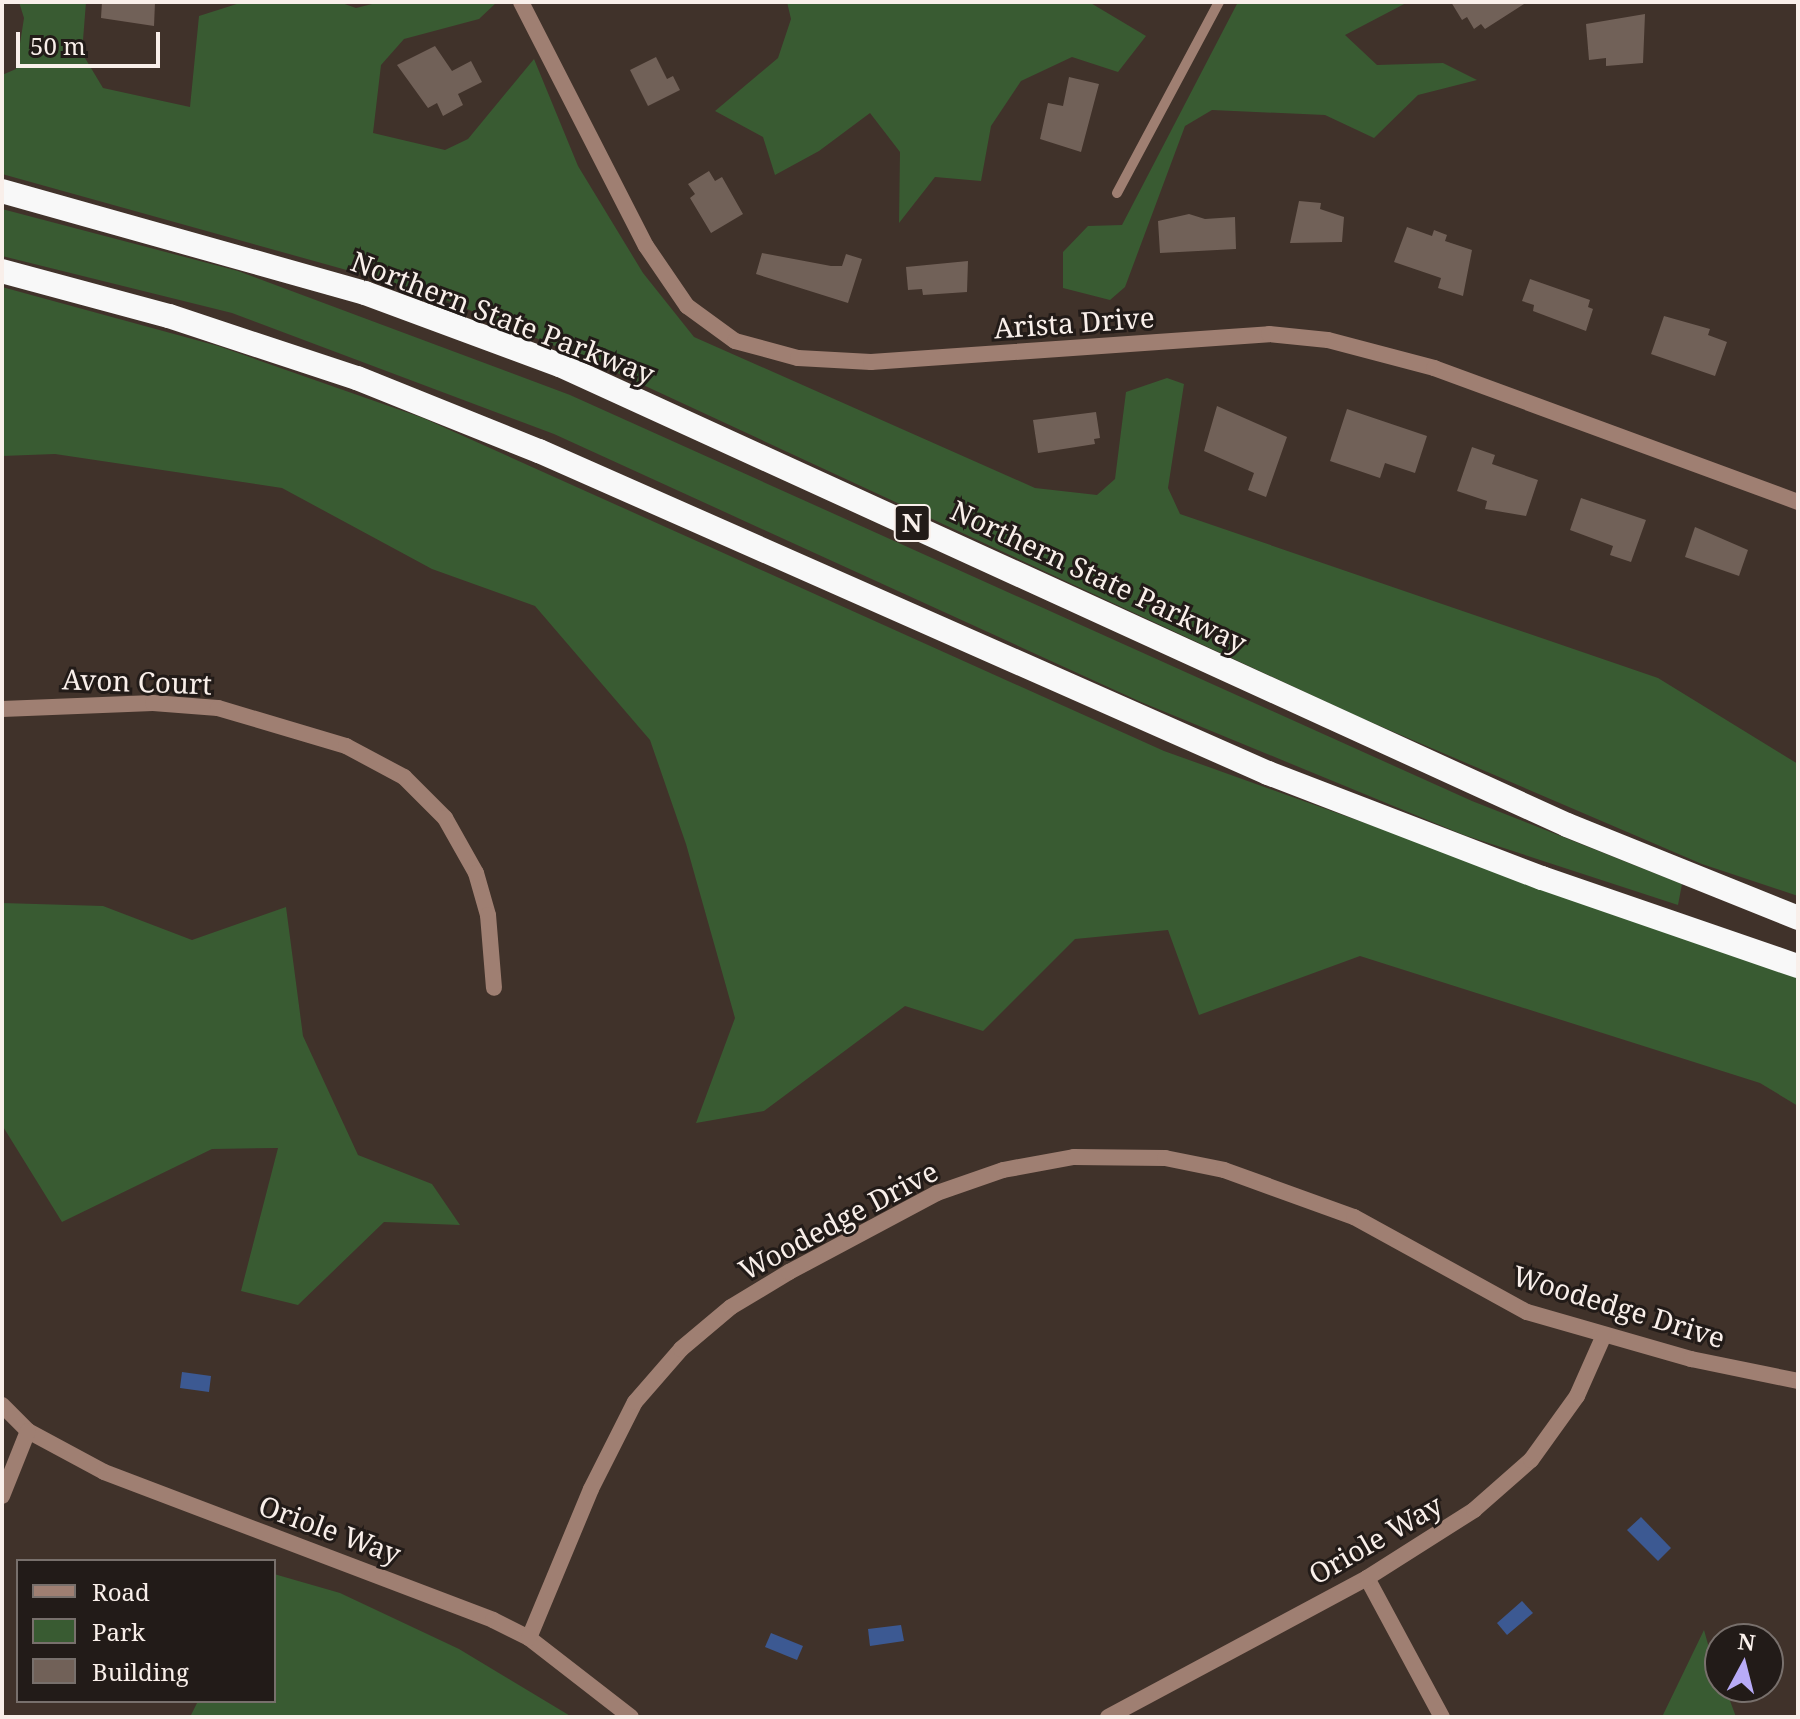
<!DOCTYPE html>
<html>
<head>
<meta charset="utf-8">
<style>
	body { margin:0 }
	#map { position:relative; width:1800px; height:1719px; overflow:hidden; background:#40322a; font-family:"Noto Serif",serif }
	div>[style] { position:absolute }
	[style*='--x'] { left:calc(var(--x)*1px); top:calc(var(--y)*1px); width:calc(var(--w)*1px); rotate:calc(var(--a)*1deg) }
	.green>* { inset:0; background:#395b32 }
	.water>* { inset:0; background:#3c5992 }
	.building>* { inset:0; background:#716158 }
	.lane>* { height:10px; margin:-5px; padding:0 5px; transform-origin:5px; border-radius:5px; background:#9f7f72 }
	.street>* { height:16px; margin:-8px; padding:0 8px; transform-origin:8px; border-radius:8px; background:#9f7f72 }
	.highway>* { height:24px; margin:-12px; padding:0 12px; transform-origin:12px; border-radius:12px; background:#f8f8f8 }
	span { translate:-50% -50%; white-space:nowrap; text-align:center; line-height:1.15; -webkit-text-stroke:6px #221b18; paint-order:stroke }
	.shield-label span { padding:2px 6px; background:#221b18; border:2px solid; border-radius:6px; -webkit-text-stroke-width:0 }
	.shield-label { font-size:26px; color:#f9efea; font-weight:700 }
	.street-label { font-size:28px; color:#f9efea }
	.frame { position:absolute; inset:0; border:4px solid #f9efea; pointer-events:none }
	.legend { position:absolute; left:16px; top:1559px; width:260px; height:144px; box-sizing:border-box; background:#221b18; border:2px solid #78706c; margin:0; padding:10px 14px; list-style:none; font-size:24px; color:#f9efea }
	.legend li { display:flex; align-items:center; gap:16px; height:40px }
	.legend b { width:40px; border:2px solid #78706c }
	.north { position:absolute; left:1704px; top:1623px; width:80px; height:80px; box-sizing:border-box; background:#221b18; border:2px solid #78706c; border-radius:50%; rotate:7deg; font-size:22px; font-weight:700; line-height:32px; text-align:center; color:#f9efea }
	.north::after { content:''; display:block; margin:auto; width:28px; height:36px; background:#b8abf7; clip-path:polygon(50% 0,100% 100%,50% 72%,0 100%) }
	.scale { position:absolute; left:16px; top:32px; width:144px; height:36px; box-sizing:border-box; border:4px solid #f9efea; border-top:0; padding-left:10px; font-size:24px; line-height:28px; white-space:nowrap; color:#f9efea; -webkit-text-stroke:6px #221b18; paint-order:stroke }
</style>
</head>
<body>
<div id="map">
	<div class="green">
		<div style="clip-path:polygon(19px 2px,86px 2px,82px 53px,103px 88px,190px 107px,199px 16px,243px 2px,339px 2px,356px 8px,380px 2px,497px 2px,479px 19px,404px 39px,381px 65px,373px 133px,445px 150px,468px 139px,534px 59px,578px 166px,643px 273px,694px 337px,1035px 488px,1097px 495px,1115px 479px,1126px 392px,1167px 378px,1184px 384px,1168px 488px,1180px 514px,1658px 678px,1798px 764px,1798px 896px,1702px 864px,1359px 717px,600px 365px,429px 293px,2px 174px,2px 75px,16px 69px,24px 18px)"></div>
		<div style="clip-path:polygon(787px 2px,1089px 2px,1146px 36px,1118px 72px,1072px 57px,1021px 81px,991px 126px,981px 181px,935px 177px,899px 223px,900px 152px,870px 113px,819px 151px,775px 175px,763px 137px,715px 111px,778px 58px,791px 19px)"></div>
		<div style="clip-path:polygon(1238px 2px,1408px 2px,1345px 35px,1377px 65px,1443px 63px,1477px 80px,1418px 95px,1374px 138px,1325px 115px,1212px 110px,1185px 126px,1125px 287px,1110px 300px,1063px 288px,1063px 252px,1088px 226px,1122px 225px)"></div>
		<div style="clip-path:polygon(2px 209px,238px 271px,570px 395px,1472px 801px,1682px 884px,1678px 905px,1464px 835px,1141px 702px,554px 434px,232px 313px,2px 256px)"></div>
		<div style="clip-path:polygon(2px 287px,218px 346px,423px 418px,1164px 751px,1798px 978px,1798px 1106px,1760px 1083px,1360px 956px,1199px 1015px,1168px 930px,1075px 939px,983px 1031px,905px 1006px,764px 1111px,696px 1123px,735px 1018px,686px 844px,650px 740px,535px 606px,432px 569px,282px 488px,55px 454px,2px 456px)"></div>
		<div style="clip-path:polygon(2px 903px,103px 906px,192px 940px,286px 907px,303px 1036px,358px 1155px,432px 1184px,460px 1225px,384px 1222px,298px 1305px,241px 1291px,278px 1148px,212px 1149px,62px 1222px,2px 1125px)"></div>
		<div style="clip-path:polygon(274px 1574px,340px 1593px,459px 1649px,572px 1717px,190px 1717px,198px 1701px,274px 1701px)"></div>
		<div style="clip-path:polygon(1704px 1630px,1720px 1687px,1725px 1687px,1736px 1717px,1662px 1717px)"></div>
	</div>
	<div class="water">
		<div style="clip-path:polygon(182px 1372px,211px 1376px,209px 1392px,180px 1388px)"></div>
		<div style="clip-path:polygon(1641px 1517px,1671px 1548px,1658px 1561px,1627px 1530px)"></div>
		<div style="clip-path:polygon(1522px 1601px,1533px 1613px,1507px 1635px,1497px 1623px)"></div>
		<div style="clip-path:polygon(901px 1625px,904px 1641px,870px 1646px,868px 1629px)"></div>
		<div style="clip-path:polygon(771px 1633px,803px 1646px,797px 1660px,765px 1647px)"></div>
	</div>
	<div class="building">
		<div style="clip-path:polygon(102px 2px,155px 2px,154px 26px,101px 18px)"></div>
		<div style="clip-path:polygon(1451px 2px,1527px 2px,1485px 29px,1481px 24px,1474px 29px,1467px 17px,1462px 20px)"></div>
		<div style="clip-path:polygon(1645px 14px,1643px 63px,1606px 66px,1606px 58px,1589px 60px,1586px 24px)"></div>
		<div style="clip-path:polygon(435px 46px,452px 71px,471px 61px,482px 82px,458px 94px,463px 105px,443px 116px,437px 103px,428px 108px,397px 65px)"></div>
		<div style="clip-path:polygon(656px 57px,667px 79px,673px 76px,680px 90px,648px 106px,630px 70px)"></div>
		<div style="clip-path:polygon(1069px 77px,1099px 84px,1081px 152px,1040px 139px,1048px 103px,1063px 106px)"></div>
		<div style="clip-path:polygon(709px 171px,715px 181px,722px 177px,743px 214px,711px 233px,690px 198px,695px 194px,688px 184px)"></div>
		<div style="clip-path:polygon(1299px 201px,1321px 203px,1320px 209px,1344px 217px,1342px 242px,1290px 243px)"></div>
		<div style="clip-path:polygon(1189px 214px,1205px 219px,1235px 217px,1236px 249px,1160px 253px,1158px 221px)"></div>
		<div style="clip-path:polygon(1407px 227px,1432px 236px,1434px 230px,1447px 235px,1445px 241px,1472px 250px,1463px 296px,1438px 288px,1441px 278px,1394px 262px)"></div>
		<div style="clip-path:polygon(762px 253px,831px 266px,842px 266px,846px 254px,862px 259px,848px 303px,756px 274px)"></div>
		<div style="clip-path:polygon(968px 261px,967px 292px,923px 295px,922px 289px,908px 290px,906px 267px)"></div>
		<div style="clip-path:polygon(1530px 279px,1590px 300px,1588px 307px,1593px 309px,1586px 331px,1533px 311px,1534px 305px,1522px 301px)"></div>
		<div style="clip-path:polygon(1664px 316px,1710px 329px,1708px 335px,1727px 342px,1715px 376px,1651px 354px)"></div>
		<div style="clip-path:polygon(1217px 406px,1287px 437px,1266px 497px,1248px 490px,1254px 473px,1204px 451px)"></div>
		<div style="clip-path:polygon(1347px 409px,1427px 436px,1415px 473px,1385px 463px,1380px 478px,1330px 461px)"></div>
		<div style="clip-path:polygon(1096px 412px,1100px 438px,1094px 439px,1095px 444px,1038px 453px,1033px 420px)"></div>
		<div style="clip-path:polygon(1472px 447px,1495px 455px,1492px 464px,1538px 480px,1526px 516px,1485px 509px,1487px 501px,1457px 491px)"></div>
		<div style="clip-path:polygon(1581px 498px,1646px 520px,1631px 562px,1610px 555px,1613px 546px,1570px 530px)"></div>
		<div style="clip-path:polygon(1695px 527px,1748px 550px,1739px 576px,1685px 557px)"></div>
	</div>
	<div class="lane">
		<div style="--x:1117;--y:193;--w:217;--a:-61.9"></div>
	</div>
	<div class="street">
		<div style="--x:521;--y:2;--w:274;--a:62.9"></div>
		<div style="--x:646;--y:246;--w:73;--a:55.7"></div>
		<div style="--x:687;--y:306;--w:59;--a:36.1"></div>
		<div style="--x:735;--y:341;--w:65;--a:15.1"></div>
		<div style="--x:798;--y:358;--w:73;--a:3.1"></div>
		<div style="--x:871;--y:362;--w:399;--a:-4"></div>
		<div style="--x:1269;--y:334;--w:59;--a:5.8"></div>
		<div style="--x:1328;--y:340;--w:110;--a:14.8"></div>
		<div style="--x:1434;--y:368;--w:388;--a:20.2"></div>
		<div style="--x:2;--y:709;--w:151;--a:-2.3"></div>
		<div style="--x:153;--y:703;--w:65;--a:4.4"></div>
		<div style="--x:218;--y:708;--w:134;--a:16.5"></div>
		<div style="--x:346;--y:746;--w:66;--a:28.1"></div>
		<div style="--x:404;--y:777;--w:58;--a:45"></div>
		<div style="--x:445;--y:818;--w:63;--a:60.6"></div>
		<div style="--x:476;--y:873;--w:44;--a:74.1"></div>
		<div style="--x:488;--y:915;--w:73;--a:85.3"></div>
		<div style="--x:2;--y:1405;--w:37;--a:45"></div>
		<div style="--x:28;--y:1431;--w:86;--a:28.3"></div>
		<div style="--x:104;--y:1472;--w:416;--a:20.8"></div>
		<div style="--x:493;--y:1620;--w:40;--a:26.6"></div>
		<div style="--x:529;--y:1638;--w:129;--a:37.8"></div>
		<div style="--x:2;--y:1496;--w:70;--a:-68.2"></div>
		<div style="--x:1367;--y:1578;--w:158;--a:61.7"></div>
		<div style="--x:529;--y:1638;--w:161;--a:-67.4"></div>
		<div style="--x:591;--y:1489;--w:97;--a:-63.2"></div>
		<div style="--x:635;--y:1402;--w:70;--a:-49"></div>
		<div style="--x:681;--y:1349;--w:65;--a:-40"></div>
		<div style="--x:731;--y:1307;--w:68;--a:-31.1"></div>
		<div style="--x:789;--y:1272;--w:168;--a:-28.1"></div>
		<div style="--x:937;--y:1193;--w:70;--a:-19.2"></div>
		<div style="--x:1003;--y:1170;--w:72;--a:-10.4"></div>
		<div style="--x:1074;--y:1157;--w:91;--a:0.6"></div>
		<div style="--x:1165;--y:1158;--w:60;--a:11.5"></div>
		<div style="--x:1224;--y:1170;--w:138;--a:19.9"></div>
		<div style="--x:1354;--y:1217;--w:197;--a:28.8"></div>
		<div style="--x:1527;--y:1312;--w:171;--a:16"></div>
		<div style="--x:1691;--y:1359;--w:109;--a:11.6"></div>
		<div style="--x:1108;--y:1717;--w:294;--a:-28.2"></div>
		<div style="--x:1367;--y:1578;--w:127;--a:-32.4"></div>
		<div style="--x:1474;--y:1510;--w:76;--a:-41.3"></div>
		<div style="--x:1531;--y:1460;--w:79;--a:-54.3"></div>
		<div style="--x:1577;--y:1396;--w:67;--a:-66.1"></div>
	</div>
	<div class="highway">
		<div style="--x:2;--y:191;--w:377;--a:15.7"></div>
		<div style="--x:365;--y:293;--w:208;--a:20.3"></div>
		<div style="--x:560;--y:365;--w:1107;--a:24.55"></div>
		<div style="--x:1567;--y:825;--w:249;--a:21.9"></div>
		<div style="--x:2;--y:271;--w:173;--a:15.1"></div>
		<div style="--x:169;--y:316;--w:198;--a:18.3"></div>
		<div style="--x:357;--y:378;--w:196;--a:21.9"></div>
		<div style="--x:539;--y:451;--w:797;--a:23.83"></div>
		<div style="--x:1268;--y:773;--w:293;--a:21"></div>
		<div style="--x:1542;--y:878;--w:271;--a:19"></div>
	</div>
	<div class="shield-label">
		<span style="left:912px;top:523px">N</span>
	</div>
	<div class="street-label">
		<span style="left:503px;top:317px;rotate:21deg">Northern State Parkway</span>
		<span style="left:1074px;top:322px;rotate:-4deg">Arista Drive</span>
		<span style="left:1099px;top:576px;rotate:25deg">Northern State Parkway</span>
		<span style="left:137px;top:681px;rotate:2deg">Avon Court</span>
		<span style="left:838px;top:1220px;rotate:-28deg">Woodedge Drive</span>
		<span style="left:1619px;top:1306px;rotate:17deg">Woodedge Drive</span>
		<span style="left:330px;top:1529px;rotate:20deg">Oriole Way</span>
		<span style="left:1375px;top:1539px;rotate:-30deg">Oriole Way</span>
	</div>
	<div class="frame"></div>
	<ul class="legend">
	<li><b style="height:10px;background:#9f7f72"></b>Road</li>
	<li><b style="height:22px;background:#395b32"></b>Park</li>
	<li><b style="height:22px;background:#716158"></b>Building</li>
	</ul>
	<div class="north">N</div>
	<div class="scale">50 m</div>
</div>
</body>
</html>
